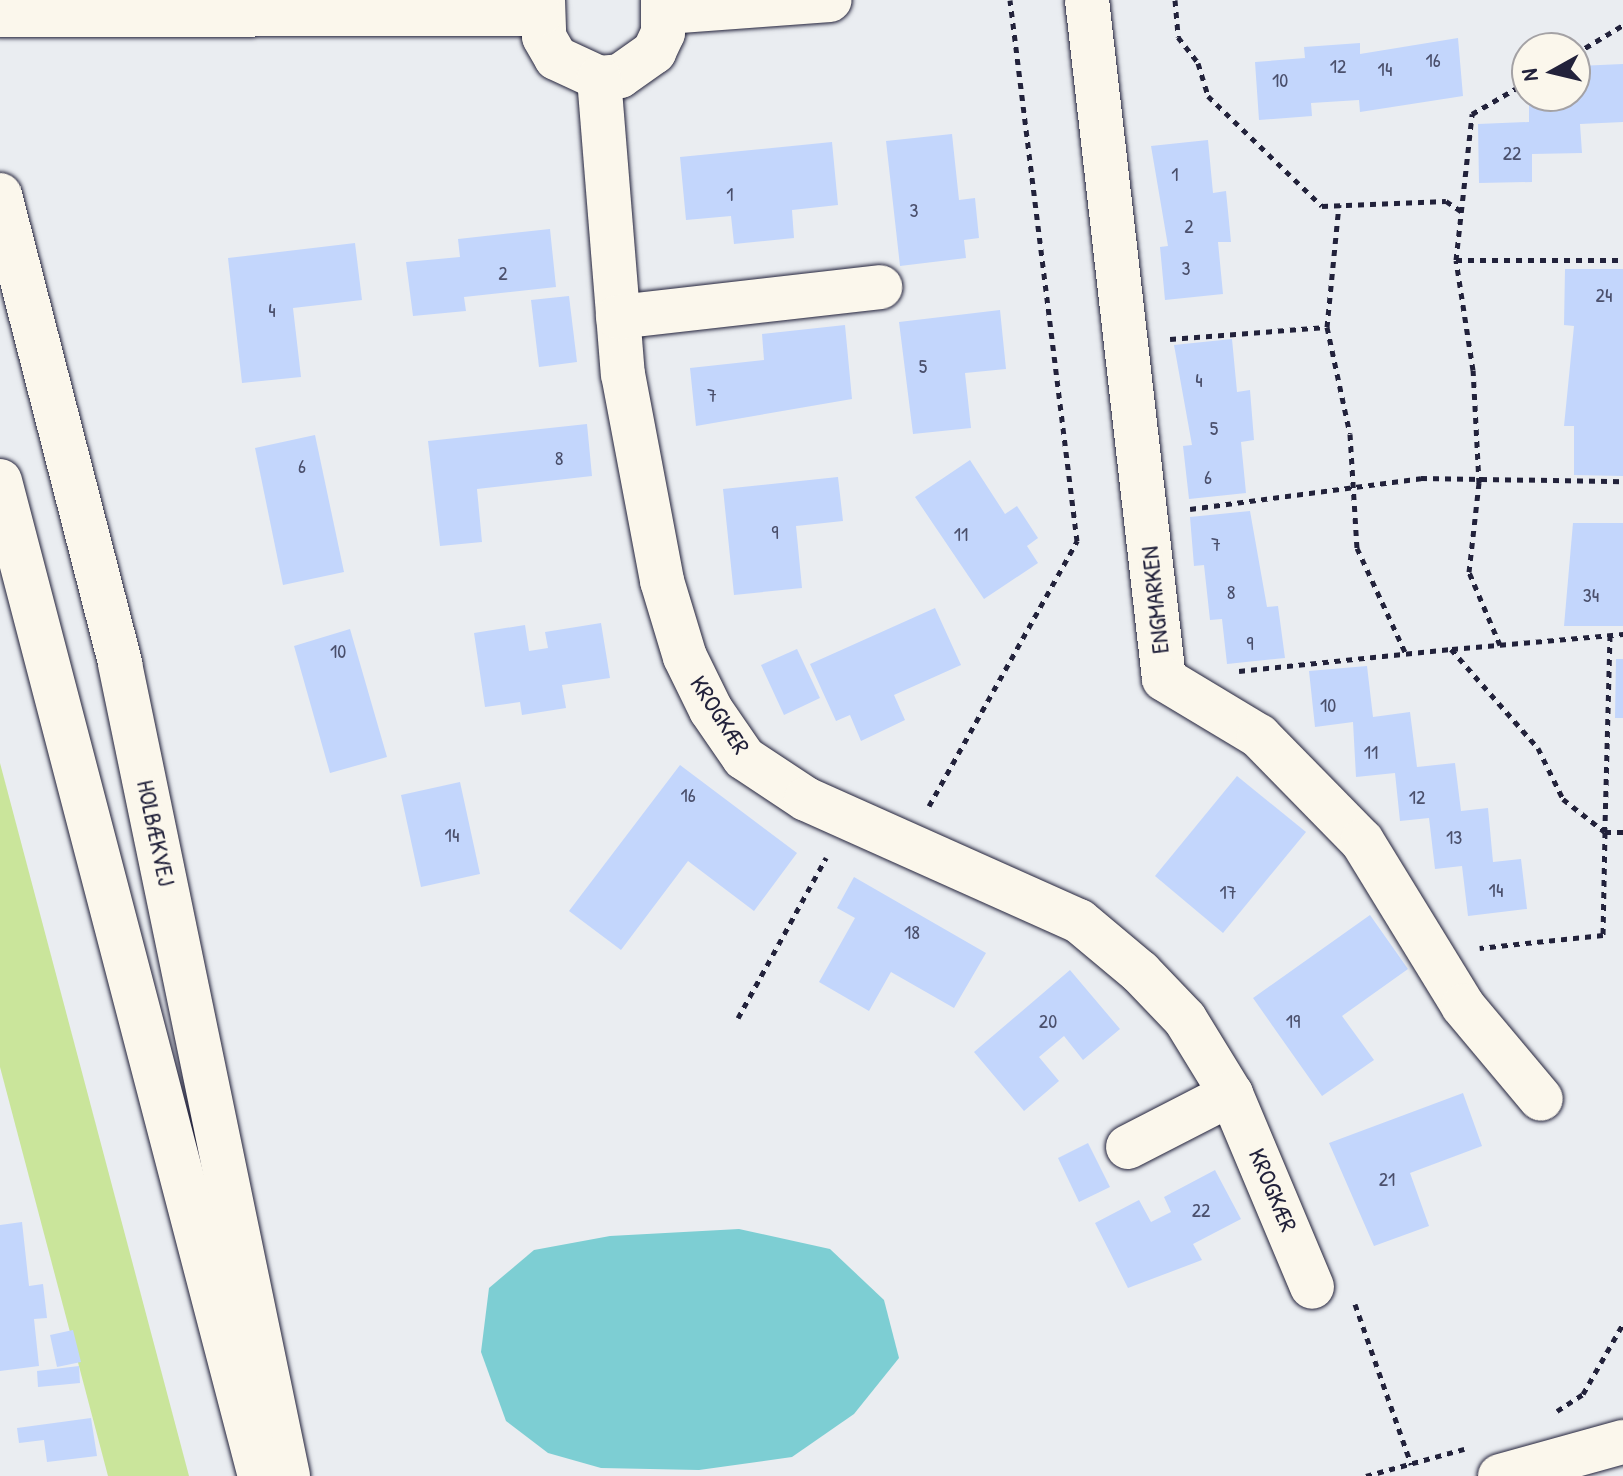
<!DOCTYPE html>
<html>
<head>
<meta charset="utf-8">
<style>
	body { margin:0 }
	#map { position:relative; width:1623px; height:1476px; overflow:hidden; background:#eaedf1; font-family:"Patrick Hand",sans-serif }
	div>[style] { position:absolute }
	[style*='--x'] { left:calc(var(--x)*1px); top:calc(var(--y)*1px); width:calc(var(--w)*1px); rotate:calc(var(--a)*1deg) }
	.green>* { inset:0; background:#cae59b }
	.water>* { inset:0; background:#7dced3 }
	.building>* { inset:0; background:#c3d6fc }
	.path>* { height:5px; margin-top:-2.5px; transform-origin:0; background:repeating-linear-gradient(90deg,#22223b 0 6px,transparent 0 12px) }
	.roads { filter:drop-shadow(0 0 2px #22223b) drop-shadow(0 0 2px #22223b) }
	.minor>* { height:44px; margin:-22px; padding:0 22px; transform-origin:22px; border-radius:22px; background:#fbf7ec }
	span { translate:-50% -50%; white-space:nowrap; text-align:center; line-height:1.15; -webkit-text-stroke:7px #fbf7ec; paint-order:stroke }
	.number-label { font-size:20px; color:#4a4f6b }
	.number-label span { -webkit-text-stroke-width:0 }
	.street-label { font-size:24px; color:#22223b }
	.north { position:absolute; left:1511px; top:32px; width:80px; height:80px; box-sizing:border-box; background:#fbf7ec; border:2px solid #a4a2a5; border-radius:50%; rotate:262deg; font-size:22px; font-weight:700; line-height:32px; text-align:center; color:#22223b }
	.north::after { content:''; display:block; margin:auto; width:28px; height:36px; background:#22223b; clip-path:polygon(50% 0,100% 100%,50% 72%,0 100%) }
</style>
</head>
<body>
<div id="map">
	<div class="green">
		<div style="clip-path:polygon(0 763px,189px 1476px,108px 1476px,0 1067px)"></div>
	</div>
	<div class="water">
		<div style="clip-path:polygon(739px 1229px,830px 1249px,884px 1300px,899px 1358px,854px 1414px,792px 1457px,699px 1470px,601px 1468px,548px 1453px,506px 1421px,481px 1352px,489px 1288px,534px 1250px,610px 1236px)"></div>
	</div>
	<div class="building">
		<div style="clip-path:polygon(1458px 38px,1463px 96px,1360px 112px,1359px 100px,1311px 103px,1312px 116px,1259px 120px,1255px 62px,1305px 58px,1304px 47px,1360px 43px,1360px 54px)"></div>
		<div style="clip-path:polygon(1623px 64px,1623px 122px,1580px 124px,1582px 153px,1532px 154px,1532px 182px,1479px 183px,1478px 124px,1529px 122px,1529px 96px,1578px 93px,1578px 66px)"></div>
		<div style="clip-path:polygon(952px 134px,959px 200px,975px 198px,979px 238px,964px 240px,966px 258px,900px 266px,886px 141px)"></div>
		<div style="clip-path:polygon(1208px 140px,1213px 193px,1226px 191px,1231px 242px,1218px 242px,1223px 294px,1165px 300px,1160px 247px,1168px 246px,1151px 146px)"></div>
		<div style="clip-path:polygon(832px 142px,838px 205px,792px 210px,794px 238px,734px 244px,731px 216px,686px 220px,680px 157px)"></div>
		<div style="clip-path:polygon(550px 229px,556px 287px,464px 297px,466px 311px,413px 316px,406px 262px,460px 257px,458px 239px)"></div>
		<div style="clip-path:polygon(355px 243px,362px 300px,293px 308px,301px 377px,242px 383px,228px 258px)"></div>
		<div style="clip-path:polygon(1565px 269px,1623px 269px,1623px 476px,1574px 475px,1574px 426px,1564px 426px,1574px 326px,1564px 325px)"></div>
		<div style="clip-path:polygon(569px 296px,577px 362px,539px 367px,531px 300px)"></div>
		<div style="clip-path:polygon(1000px 310px,1006px 369px,965px 373px,971px 428px,913px 434px,899px 322px)"></div>
		<div style="clip-path:polygon(845px 325px,852px 399px,696px 426px,690px 368px,764px 360px,762px 334px)"></div>
		<div style="clip-path:polygon(1232px 339px,1237px 392px,1250px 390px,1254px 440px,1241px 442px,1246px 493px,1189px 499px,1183px 446px,1192px 445px,1174px 345px)"></div>
		<div style="clip-path:polygon(587px 424px,592px 476px,477px 489px,482px 542px,440px 546px,428px 441px)"></div>
		<div style="clip-path:polygon(315px 435px,344px 572px,283px 585px,255px 448px)"></div>
		<div style="clip-path:polygon(970px 460px,1005px 514px,1017px 506px,1038px 538px,1027px 546px,1038px 563px,984px 599px,915px 497px)"></div>
		<div style="clip-path:polygon(838px 477px,843px 521px,796px 526px,802px 588px,734px 595px,723px 489px)"></div>
		<div style="clip-path:polygon(1250px 511px,1267px 607px,1278px 606px,1285px 658px,1227px 664px,1222px 619px,1210px 620px,1204px 565px,1194px 566px,1190px 517px)"></div>
		<div style="clip-path:polygon(1573px 523px,1623px 523px,1623px 626px,1564px 626px)"></div>
		<div style="clip-path:polygon(935px 608px,961px 665px,894px 695px,905px 720px,861px 741px,850px 715px,836px 721px,810px 664px)"></div>
		<div style="clip-path:polygon(601px 623px,610px 678px,562px 685px,566px 708px,522px 715px,520px 702px,485px 707px,474px 633px,525px 625px,529px 651px,548px 648px,545px 632px)"></div>
		<div style="clip-path:polygon(350px 629px,387px 757px,330px 773px,294px 646px)"></div>
		<div style="clip-path:polygon(797px 649px,820px 698px,784px 715px,761px 665px)"></div>
		<div style="clip-path:polygon(1616px 659px,1623px 659px,1623px 718px,1615px 718px)"></div>
		<div style="clip-path:polygon(1367px 666px,1373px 717px,1410px 712px,1417px 767px,1455px 763px,1461px 811px,1488px 808px,1493px 862px,1521px 859px,1527px 909px,1468px 916px,1462px 866px,1435px 869px,1429px 818px,1400px 821px,1395px 773px,1356px 777px,1353px 722px,1315px 727px,1309px 671px)"></div>
		<div style="clip-path:polygon(680px 765px,797px 853px,754px 911px,688px 861px,621px 950px,569px 911px)"></div>
		<div style="clip-path:polygon(1237px 776px,1306px 832px,1223px 933px,1155px 876px)"></div>
		<div style="clip-path:polygon(460px 782px,480px 874px,421px 887px,401px 795px)"></div>
		<div style="clip-path:polygon(854px 877px,986px 953px,954px 1008px,891px 972px,869px 1011px,819px 982px,855px 918px,837px 908px)"></div>
		<div style="clip-path:polygon(1370px 915px,1408px 969px,1342px 1016px,1374px 1060px,1322px 1096px,1253px 998px)"></div>
		<div style="clip-path:polygon(1070px 970px,1120px 1029px,1083px 1060px,1064px 1036px,1039px 1057px,1059px 1081px,1024px 1111px,974px 1052px)"></div>
		<div style="clip-path:polygon(1463px 1093px,1482px 1146px,1410px 1173px,1429px 1226px,1374px 1246px,1329px 1143px)"></div>
		<div style="clip-path:polygon(1088px 1143px,1110px 1187px,1079px 1202px,1058px 1158px)"></div>
		<div style="clip-path:polygon(1215px 1170px,1241px 1219px,1193px 1244px,1202px 1260px,1128px 1288px,1095px 1223px,1139px 1200px,1151px 1222px,1171px 1212px,1164px 1197px)"></div>
		<div style="clip-path:polygon(22px 1222px,29px 1286px,43px 1284px,47px 1318px,34px 1319px,39px 1366px,0 1371px,0 1225px)"></div>
		<div style="clip-path:polygon(73px 1330px,81px 1362px,57px 1367px,50px 1335px)"></div>
		<div style="clip-path:polygon(79px 1366px,80px 1383px,38px 1387px,37px 1371px)"></div>
		<div style="clip-path:polygon(91px 1418px,97px 1456px,47px 1462px,44px 1440px,19px 1443px,17px 1428px)"></div>
	</div>
	<div class="path">
		<div style="--x:1175;--y:0;--w:37;--a:85"></div>
		<div style="--x:1178;--y:37;--w:33;--a:52"></div>
		<div style="--x:1198;--y:63;--w:34;--a:73"></div>
		<div style="--x:1208;--y:96;--w:158;--a:44"></div>
		<div style="--x:1322;--y:206;--w:124;--a:-2.3"></div>
		<div style="--x:1446;--y:201;--w:23;--a:34"></div>
		<div style="--x:1575;--y:54;--w:56;--a:-31.1"></div>
		<div style="--x:1456;--y:260;--w:147;--a:-83.7"></div>
		<div style="--x:1472;--y:114;--w:64;--a:-30.2"></div>
		<div style="--x:1327;--y:327;--w:123;--a:-84.4"></div>
		<div style="--x:1170;--y:339;--w:157;--a:-4.4"></div>
		<div style="--x:1327;--y:327;--w:109;--a:77.9"></div>
		<div style="--x:1350;--y:434;--w:114;--a:86.5"></div>
		<div style="--x:1357;--y:548;--w:117;--a:65.2"></div>
		<div style="--x:1190;--y:509;--w:233;--a:-7.6"></div>
		<div style="--x:1421;--y:478;--w:202;--a:0.9"></div>
		<div style="--x:1610;--y:635;--w:197;--a:91.5"></div>
		<div style="--x:1605;--y:832;--w:18;--a:0"></div>
		<div style="--x:1500;--y:645;--w:79;--a:-113"></div>
		<div style="--x:1469;--y:572;--w:90;--a:-83.6"></div>
		<div style="--x:1479;--y:483;--w:113;--a:-93"></div>
		<div style="--x:1473;--y:370;--w:111;--a:-98.8"></div>
		<div style="--x:1456;--y:260;--w:167;--a:0"></div>
		<div style="--x:1452;--y:649;--w:172;--a:-5"></div>
		<div style="--x:1239;--y:671;--w:213;--a:-5.9"></div>
		<div style="--x:1451;--y:649;--w:132;--a:48.7"></div>
		<div style="--x:1538;--y:748;--w:57;--a:63.9"></div>
		<div style="--x:1563;--y:799;--w:53;--a:38.2"></div>
		<div style="--x:1605;--y:832;--w:103;--a:91.1"></div>
		<div style="--x:1603;--y:935;--w:124;--a:174"></div>
		<div style="--x:929;--y:806;--w:304;--a:-60.8"></div>
		<div style="--x:1077;--y:541;--w:545;--a:-97.06"></div>
		<div style="--x:738;--y:1018;--w:183;--a:-61.2"></div>
		<div style="--x:1355;--y:1304;--w:170;--a:70.7"></div>
		<div style="--x:1557;--y:1411;--w:31;--a:-33"></div>
		<div style="--x:1583;--y:1394;--w:81;--a:-60.3"></div>
		<div style="--x:1366;--y:1476;--w:102;--a:-15.4"></div>
	</div>
	<div class="roads">
		<div class="minor">
			<div style="--x:543;--y:0;--w:37;--a:88"></div>
			<div style="--x:544;--y:37;--w:24;--a:60"></div>
			<div style="--x:556;--y:58;--w:47;--a:24.9"></div>
			<div style="--x:599;--y:78;--w:21;--a:-5"></div>
			<div style="--x:620;--y:76;--w:42;--a:-35.2"></div>
			<div style="--x:654;--y:52;--w:21;--a:-65"></div>
			<div style="--x:663;--y:33;--w:33;--a:-90"></div>
			<div style="--x:1087;--y:0;--w:683;--a:83.53"></div>
			<div style="--x:1164;--y:679;--w:111;--a:31"></div>
			<div style="--x:1259;--y:736;--w:147;--a:45.6"></div>
			<div style="--x:1362;--y:841;--w:193;--a:58.5"></div>
			<div style="--x:1463;--y:1006;--w:121;--a:50"></div>
			<div style="--x:666;--y:12;--w:164;--a:-4.2"></div>
			<div style="--x:0;--y:15;--w:540;--a:-0.11"></div>
			<div style="--x:599;--y:78;--w:297;--a:85.4"></div>
			<div style="--x:623;--y:374;--w:211;--a:79.3"></div>
			<div style="--x:662;--y:581;--w:79;--a:73.2"></div>
			<div style="--x:685;--y:657;--w:59;--a:63.9"></div>
			<div style="--x:711;--y:710;--w:58;--a:55.5"></div>
			<div style="--x:744;--y:758;--w:74;--a:33.5"></div>
			<div style="--x:806;--y:799;--w:299;--a:24.1"></div>
			<div style="--x:1079;--y:921;--w:80;--a:39.9"></div>
			<div style="--x:1140;--y:972;--w:65;--a:46.2"></div>
			<div style="--x:1185;--y:1019;--w:88;--a:58.5"></div>
			<div style="--x:1231;--y:1094;--w:209;--a:67.2"></div>
			<div style="--x:0;--y:195;--w:484;--a:75.6"></div>
			<div style="--x:120;--y:664;--w:829;--a:78.31"></div>
			<div style="--x:618;--y:317;--w:264;--a:-6.5"></div>
			<div style="--x:0;--y:481;--w:1028;--a:75.36"></div>
			<div style="--x:1128;--y:1147;--w:116;--a:-27.2"></div>
			<div style="--x:1500;--y:1476;--w:128;--a:-15.5"></div>
		</div>
	</div>
	<div class="number-label">
		<span style="left:1433px;top:59px">16</span>
		<span style="left:1338px;top:65px">12</span>
		<span style="left:1385px;top:68px">14</span>
		<span style="left:1280px;top:79px">10</span>
		<span style="left:1512px;top:152px">22</span>
		<span style="left:1175px;top:173px">1</span>
		<span style="left:730px;top:193px">1</span>
		<span style="left:914px;top:209px">3</span>
		<span style="left:1189px;top:225px">2</span>
		<span style="left:1186px;top:267px">3</span>
		<span style="left:503px;top:272px">2</span>
		<span style="left:1604px;top:294px">24</span>
		<span style="left:272px;top:309px">4</span>
		<span style="left:923px;top:365px">5</span>
		<span style="left:1199px;top:379px">4</span>
		<span style="left:712px;top:394px">7</span>
		<span style="left:1214px;top:427px">5</span>
		<span style="left:559px;top:457px">8</span>
		<span style="left:302px;top:465px">6</span>
		<span style="left:1208px;top:476px">6</span>
		<span style="left:775px;top:531px">9</span>
		<span style="left:961px;top:533px">11</span>
		<span style="left:1216px;top:543px">7</span>
		<span style="left:1231px;top:591px">8</span>
		<span style="left:1591px;top:594px">34</span>
		<span style="left:1250px;top:642px">9</span>
		<span style="left:338px;top:650px">10</span>
		<span style="left:1328px;top:704px">10</span>
		<span style="left:1371px;top:751px">11</span>
		<span style="left:688px;top:794px">16</span>
		<span style="left:1417px;top:796px">12</span>
		<span style="left:452px;top:834px">14</span>
		<span style="left:1454px;top:836px">13</span>
		<span style="left:1496px;top:889px">14</span>
		<span style="left:1228px;top:891px">17</span>
		<span style="left:912px;top:931px">18</span>
		<span style="left:1048px;top:1020px">20</span>
		<span style="left:1293px;top:1020px">19</span>
		<span style="left:1387px;top:1178px">21</span>
		<span style="left:1201px;top:1209px">22</span>
	</div>
	<div class="street-label">
		<span style="left:1155px;top:600px;rotate:-96deg">ENGMARKEN</span>
		<span style="left:720px;top:715px;rotate:57deg">KROGKÆR</span>
		<span style="left:156px;top:833px;rotate:78deg">HOLBÆKVEJ</span>
		<span style="left:1273px;top:1190px;rotate:67deg">KROGKÆR</span>
	</div>
	<div class="north">N</div>
</div>
</body>
</html>
